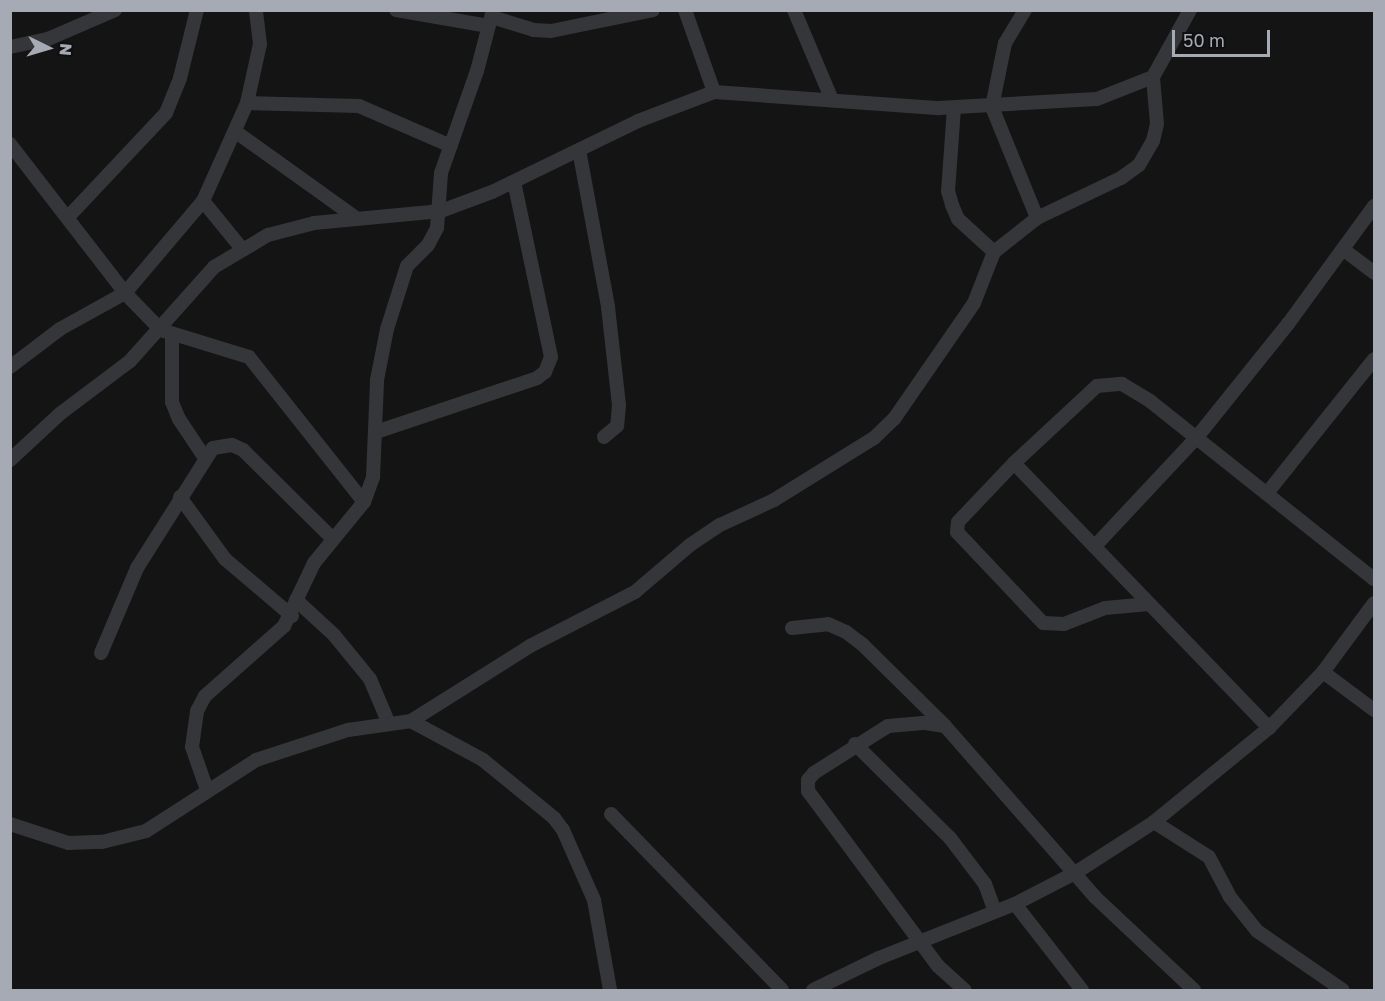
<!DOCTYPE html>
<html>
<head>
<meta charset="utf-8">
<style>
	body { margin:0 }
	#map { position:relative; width:1385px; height:1001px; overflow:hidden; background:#141415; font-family:"Golos Text",sans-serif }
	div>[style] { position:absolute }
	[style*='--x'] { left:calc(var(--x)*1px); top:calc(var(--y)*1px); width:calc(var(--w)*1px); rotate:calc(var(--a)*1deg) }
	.street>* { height:14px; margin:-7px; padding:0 7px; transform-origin:7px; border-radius:7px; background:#35363a }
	span { translate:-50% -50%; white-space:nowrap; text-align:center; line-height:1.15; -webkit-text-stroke:4.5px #0f0f10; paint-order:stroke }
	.frame { position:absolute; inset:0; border:12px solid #a6aab5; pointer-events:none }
	.north { position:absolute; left:18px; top:18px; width:60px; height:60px; -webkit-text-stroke:4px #0f0f10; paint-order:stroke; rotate:95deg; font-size:16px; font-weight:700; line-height:24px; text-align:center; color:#a6aab5 }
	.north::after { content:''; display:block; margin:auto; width:21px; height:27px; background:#a6aab5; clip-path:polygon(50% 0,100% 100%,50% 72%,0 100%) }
	.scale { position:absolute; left:1172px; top:30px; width:98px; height:27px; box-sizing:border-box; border:3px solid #a6aab5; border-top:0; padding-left:8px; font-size:18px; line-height:21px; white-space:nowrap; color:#a6aab5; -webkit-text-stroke:4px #0f0f10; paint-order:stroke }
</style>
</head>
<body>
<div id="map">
	<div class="street">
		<div style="--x:396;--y:10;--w:94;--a:9.8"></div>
		<div style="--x:685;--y:10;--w:87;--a:70.5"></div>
		<div style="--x:794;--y:10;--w:98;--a:67.1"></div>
		<div style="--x:1025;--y:10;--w:39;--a:121"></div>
		<div style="--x:1005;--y:43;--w:65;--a:101.5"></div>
		<div style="--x:992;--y:107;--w:120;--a:67.9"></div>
		<div style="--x:492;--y:17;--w:44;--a:17.2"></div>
		<div style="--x:534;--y:30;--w:17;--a:3"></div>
		<div style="--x:551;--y:31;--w:104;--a:-11.6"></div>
		<div style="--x:10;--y:47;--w:39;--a:-12"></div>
		<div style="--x:48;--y:39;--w:73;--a:-23.4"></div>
		<div style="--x:247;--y:103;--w:112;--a:1.5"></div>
		<div style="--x:359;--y:106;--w:100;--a:23.5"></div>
		<div style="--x:954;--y:108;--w:83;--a:94.1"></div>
		<div style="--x:948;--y:191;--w:15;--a:74"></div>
		<div style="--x:952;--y:205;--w:15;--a:67"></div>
		<div style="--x:958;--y:219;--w:49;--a:42.5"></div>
		<div style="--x:236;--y:132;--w:148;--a:35.6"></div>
		<div style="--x:10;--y:144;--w:188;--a:52.3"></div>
		<div style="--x:125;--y:293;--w:52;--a:45.8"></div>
		<div style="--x:161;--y:330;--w:92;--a:17.1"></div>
		<div style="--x:249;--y:357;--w:185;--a:51.6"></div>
		<div style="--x:579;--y:150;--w:160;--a:79.5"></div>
		<div style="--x:608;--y:307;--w:99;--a:83.6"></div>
		<div style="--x:619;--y:405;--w:21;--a:95"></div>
		<div style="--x:617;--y:426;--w:17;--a:140"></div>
		<div style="--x:203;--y:201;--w:63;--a:50.8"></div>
		<div style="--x:69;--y:216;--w:141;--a:-46.7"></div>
		<div style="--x:166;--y:113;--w:38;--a:-68"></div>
		<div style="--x:180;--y:78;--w:70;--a:-76"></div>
		<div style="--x:1344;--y:250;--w:38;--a:37"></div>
		<div style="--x:172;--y:335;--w:67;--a:90"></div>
		<div style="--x:172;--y:402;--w:18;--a:68"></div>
		<div style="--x:179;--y:419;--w:47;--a:56.3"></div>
		<div style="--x:10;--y:367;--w:63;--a:-37.2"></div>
		<div style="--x:60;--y:329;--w:74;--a:-29"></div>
		<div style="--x:125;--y:293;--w:121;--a:-49.7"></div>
		<div style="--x:203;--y:201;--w:107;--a:-65.8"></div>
		<div style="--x:247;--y:103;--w:60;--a:-77.6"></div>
		<div style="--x:260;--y:44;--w:34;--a:-97"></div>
		<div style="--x:376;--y:432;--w:170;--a:-18.5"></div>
		<div style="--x:537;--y:378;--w:10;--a:-37"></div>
		<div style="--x:545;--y:372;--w:16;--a:-68"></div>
		<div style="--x:551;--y:357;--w:179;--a:-101.9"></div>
		<div style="--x:10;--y:460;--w:69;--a:-42.7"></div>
		<div style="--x:61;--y:413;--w:86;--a:-37"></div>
		<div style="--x:130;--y:361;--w:126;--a:-48.2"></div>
		<div style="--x:214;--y:267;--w:63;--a:-30.7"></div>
		<div style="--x:268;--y:235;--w:48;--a:-14.6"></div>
		<div style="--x:314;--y:223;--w:128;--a:-5.4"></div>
		<div style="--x:441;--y:211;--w:54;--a:-20.4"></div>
		<div style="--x:492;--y:192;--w:162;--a:-25.9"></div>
		<div style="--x:638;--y:121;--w:81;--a:-20.9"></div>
		<div style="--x:714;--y:92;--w:226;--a:4.1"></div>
		<div style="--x:939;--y:108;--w:158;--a:-3.3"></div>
		<div style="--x:1097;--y:99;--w:60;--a:-21.4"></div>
		<div style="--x:1153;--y:77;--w:77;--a:-61.1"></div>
		<div style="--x:1014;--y:463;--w:368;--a:46.1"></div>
		<div style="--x:1268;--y:492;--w:170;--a:-51.4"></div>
		<div style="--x:180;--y:497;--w:77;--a:54"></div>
		<div style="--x:225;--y:559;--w:88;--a:40.4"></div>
		<div style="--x:1096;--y:545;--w:148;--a:-46.9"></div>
		<div style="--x:1197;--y:437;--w:145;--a:-51.2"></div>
		<div style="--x:1288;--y:324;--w:146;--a:-53.9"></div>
		<div style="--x:296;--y:600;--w:52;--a:42.6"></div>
		<div style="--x:334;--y:635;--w:57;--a:50.7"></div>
		<div style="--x:370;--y:679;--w:49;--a:67.1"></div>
		<div style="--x:1149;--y:604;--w:44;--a:174.8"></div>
		<div style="--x:1105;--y:608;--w:44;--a:158.7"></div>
		<div style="--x:1064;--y:624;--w:21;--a:-177"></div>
		<div style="--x:1043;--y:623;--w:125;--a:-133.4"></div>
		<div style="--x:957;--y:532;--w:10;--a:-84"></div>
		<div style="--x:958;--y:522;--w:81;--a:-46.5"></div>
		<div style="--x:1014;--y:463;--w:113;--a:-42.9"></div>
		<div style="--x:1097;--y:386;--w:25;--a:-5"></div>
		<div style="--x:1122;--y:384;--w:33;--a:31"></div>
		<div style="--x:1150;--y:401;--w:286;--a:38.5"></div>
		<div style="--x:792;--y:628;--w:36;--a:-6"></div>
		<div style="--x:828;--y:624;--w:20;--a:24"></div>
		<div style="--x:846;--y:632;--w:21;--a:37"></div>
		<div style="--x:863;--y:645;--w:115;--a:44.6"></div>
		<div style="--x:945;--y:726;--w:227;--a:48.7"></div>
		<div style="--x:1095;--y:897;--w:136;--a:43.2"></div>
		<div style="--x:101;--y:653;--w:92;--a:-67"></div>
		<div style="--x:137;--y:568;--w:142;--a:-57.7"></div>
		<div style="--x:213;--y:448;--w:19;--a:-9"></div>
		<div style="--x:232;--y:445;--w:12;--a:24"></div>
		<div style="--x:243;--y:450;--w:127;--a:44.7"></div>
		<div style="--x:1323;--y:672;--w:64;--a:36.7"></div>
		<div style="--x:411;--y:721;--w:82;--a:28.4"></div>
		<div style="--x:483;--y:760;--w:92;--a:39.2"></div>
		<div style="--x:554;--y:818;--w:15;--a:53"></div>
		<div style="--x:563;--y:830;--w:77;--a:66.1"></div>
		<div style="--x:594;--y:900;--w:91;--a:79.9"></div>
		<div style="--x:945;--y:726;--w:22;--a:-172"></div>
		<div style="--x:923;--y:723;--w:35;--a:175"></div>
		<div style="--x:888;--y:726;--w:88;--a:147.6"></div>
		<div style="--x:814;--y:773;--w:9;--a:131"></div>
		<div style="--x:808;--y:780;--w:11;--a:90"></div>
		<div style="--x:808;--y:791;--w:218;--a:53.4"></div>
		<div style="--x:938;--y:966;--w:36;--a:42"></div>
		<div style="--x:855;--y:744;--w:134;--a:44.7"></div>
		<div style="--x:950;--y:838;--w:58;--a:52.7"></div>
		<div style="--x:985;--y:884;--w:29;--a:70"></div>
		<div style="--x:207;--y:790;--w:46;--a:-109.2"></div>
		<div style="--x:192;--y:747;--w:36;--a:-82"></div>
		<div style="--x:197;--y:711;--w:17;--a:-62"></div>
		<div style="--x:205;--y:696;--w:106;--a:-41.5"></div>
		<div style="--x:284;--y:626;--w:70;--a:-64.5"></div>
		<div style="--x:314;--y:563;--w:79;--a:-50.7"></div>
		<div style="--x:364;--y:502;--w:27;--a:-70"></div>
		<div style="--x:373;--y:477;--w:97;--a:-87.6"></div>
		<div style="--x:377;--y:380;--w:52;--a:-78.9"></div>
		<div style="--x:387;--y:329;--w:66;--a:-72.4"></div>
		<div style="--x:407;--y:266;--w:30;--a:-45"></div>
		<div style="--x:428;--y:245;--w:19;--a:-62"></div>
		<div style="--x:437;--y:228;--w:55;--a:-85.8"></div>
		<div style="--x:441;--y:173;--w:108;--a:-70.6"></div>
		<div style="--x:477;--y:71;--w:63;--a:-75.3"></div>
		<div style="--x:611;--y:814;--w:245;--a:45.8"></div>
		<div style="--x:1154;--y:822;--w:65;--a:32.5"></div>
		<div style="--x:1209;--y:857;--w:45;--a:62.3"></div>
		<div style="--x:1230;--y:897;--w:43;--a:51.5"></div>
		<div style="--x:1257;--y:931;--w:104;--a:34.5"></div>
		<div style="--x:10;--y:824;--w:61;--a:18.1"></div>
		<div style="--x:68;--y:843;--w:34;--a:-2"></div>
		<div style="--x:102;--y:842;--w:45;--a:-14"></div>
		<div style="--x:146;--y:831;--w:131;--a:-32.8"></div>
		<div style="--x:256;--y:760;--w:97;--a:-18.1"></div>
		<div style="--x:348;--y:730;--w:64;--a:-8.1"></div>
		<div style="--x:411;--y:721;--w:141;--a:-32.2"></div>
		<div style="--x:530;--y:646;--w:118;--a:-27.2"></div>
		<div style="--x:635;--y:592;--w:72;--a:-40.5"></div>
		<div style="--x:690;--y:545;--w:36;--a:-34"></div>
		<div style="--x:720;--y:525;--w:60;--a:-24.8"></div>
		<div style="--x:774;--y:500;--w:118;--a:-31.8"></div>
		<div style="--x:874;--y:438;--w:28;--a:-44"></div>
		<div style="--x:894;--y:419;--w:141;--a:-55.4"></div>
		<div style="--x:974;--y:303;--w:55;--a:-68.6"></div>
		<div style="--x:994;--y:252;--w:55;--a:-38.3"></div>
		<div style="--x:1037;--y:218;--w:93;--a:-25.5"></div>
		<div style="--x:1121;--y:178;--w:22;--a:-36"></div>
		<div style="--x:1139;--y:165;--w:28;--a:-60"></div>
		<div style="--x:1153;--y:141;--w:17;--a:-77"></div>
		<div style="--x:1157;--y:124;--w:47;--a:-94.9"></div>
		<div style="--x:1015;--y:904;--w:109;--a:52.1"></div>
		<div style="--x:813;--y:990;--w:73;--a:-25.9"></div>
		<div style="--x:879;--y:958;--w:146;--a:-21.7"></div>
		<div style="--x:1015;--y:904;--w:68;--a:-27.3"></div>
		<div style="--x:1075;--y:873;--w:94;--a:-32.8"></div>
		<div style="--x:1154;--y:822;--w:149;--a:-39.3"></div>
		<div style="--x:1269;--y:728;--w:78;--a:-46"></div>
		<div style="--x:1323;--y:672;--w:86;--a:-53.5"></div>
	</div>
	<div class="frame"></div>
	<div class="north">N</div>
	<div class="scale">50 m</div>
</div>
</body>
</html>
